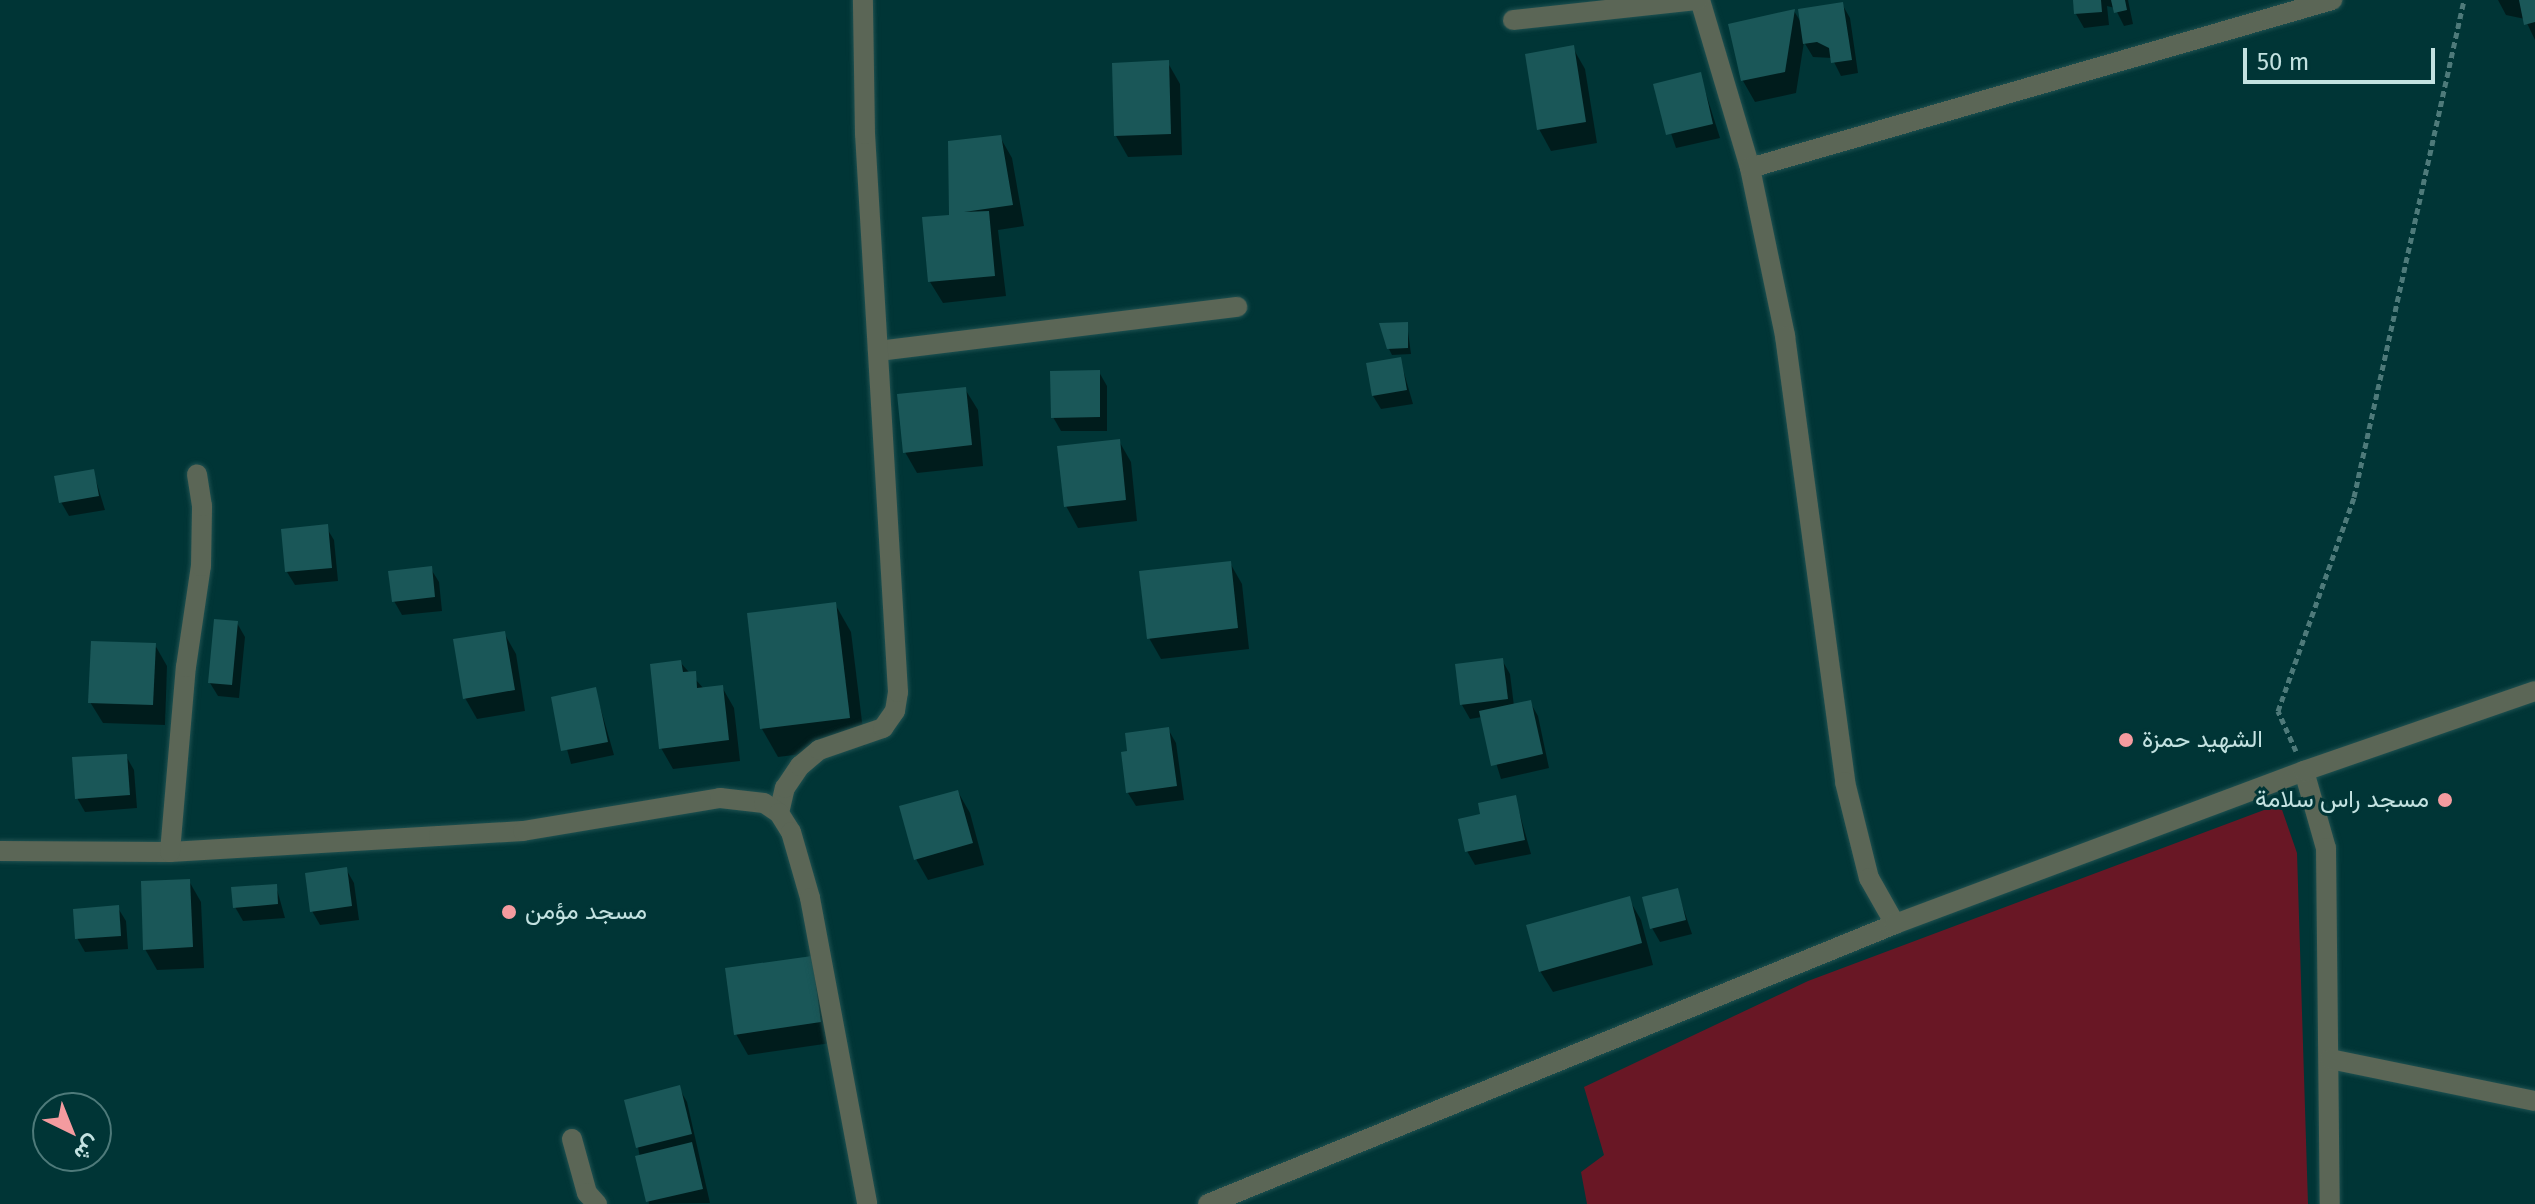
<!DOCTYPE html>
<html>
<head>
<meta charset="utf-8">
<style>
	body { margin:0 }
	#map { position:relative; width:2535px; height:1204px; overflow:hidden; background:#003536; font-family:"Fira Sans",Vazirmatn,sans-serif }
	div>[style] { position:absolute }
	[style*='--x'] { left:calc(var(--x)*1px); top:calc(var(--y)*1px); width:calc(var(--w)*1px); rotate:calc(var(--a)*1deg) }
	.green>* { inset:0; background:#691725 }
	.shadow>* { inset:0; background:#0007 }
	.building>* { inset:0; background:#1a5758 }
	.path>* { height:5px; margin-top:-2.5px; transform-origin:0; background:repeating-linear-gradient(90deg,#4e7a7a 0 6px,transparent 0 10px) }
	.roads { filter:drop-shadow(0 0 2px #1f5151) drop-shadow(0 0 2px #1f5151) }
	.minor>* { height:20px; margin:-10px; padding:0 10px; transform-origin:10px; border-radius:10px; background:#5b6656 }
	.dots>* { width:22px; height:22px; translate:-50% -50%; box-sizing:border-box; border:4px solid #003536; border-radius:50% }
	span { translate:-50% -50%; white-space:nowrap; text-align:center; line-height:1.15; -webkit-text-stroke:6px #003536; paint-order:stroke }
	.poi-label { font-size:24px; color:#c3e2e1 }
	.left { translate:0 -50%; text-align:left }
	.right { translate:-100% -50%; text-align:right }
	.north { position:absolute; left:32px; top:1092px; width:80px; height:80px; box-sizing:border-box; background:#003536; border:2px solid #4e7a7a; border-radius:50%; rotate:137deg; font-size:22px; font-weight:700; line-height:32px; text-align:center; color:#c3e2e1 }
	.north::after { content:''; display:block; margin:auto; width:28px; height:36px; background:#f49b9f; clip-path:polygon(50% 0,100% 100%,50% 72%,0 100%) }
	.scale { position:absolute; left:2243px; top:48px; width:192px; height:36px; box-sizing:border-box; border:4px solid #c3e2e1; border-top:0; padding-left:10px; font-size:24px; line-height:28px; white-space:nowrap; color:#c3e2e1; -webkit-text-stroke:6px #003536; paint-order:stroke }
</style>
</head>
<body>
<div id="map">
	<div class="green">
		<div style="clip-path:polygon(2280px 804px,2297px 853px,2308px 1204px,1587px 1204px,1581px 1172px,1604px 1155px,1584px 1087px,1808px 981px)"></div>
	</div>
	<div class="shadow">
		<div style="clip-path:polygon(2128px 0,2133px 24px,2124px 26px,2115px 8px,2107px 6px,2109px 25px,2084px 28px,2076px 14px,2075px 2px,2081px 0)"></div>
		<div style="clip-path:polygon(2498px 0,2535px 0,2535px 40px,2525px 19px,2506px 15px)"></div>
		<div style="clip-path:polygon(1842px 4px,1850px 18px,1858px 73px,1841px 76px,1832px 58px,1813px 57px,1804px 42px,1796px 93px,1755px 102px,1743px 81px,1730px 26px,1794px 11px,1802px 24px)"></div>
		<div style="clip-path:polygon(1573px 48px,1585px 69px,1597px 143px,1551px 151px,1539px 129px)"></div>
		<div style="clip-path:polygon(1168px 63px,1180px 84px,1182px 155px,1128px 157px,1116px 136px)"></div>
		<div style="clip-path:polygon(1700px 75px,1720px 138px,1676px 148px,1655px 86px)"></div>
		<div style="clip-path:polygon(1000px 137px,1012px 158px,1024px 226px,998px 230px,1006px 296px,943px 303px,930px 282px,952px 217px)"></div>
		<div style="clip-path:polygon(1407px 324px,1411px 354px,1392px 355px,1389px 349px)"></div>
		<div style="clip-path:polygon(1400px 359px,1413px 404px,1381px 409px,1373px 396px)"></div>
		<div style="clip-path:polygon(1099px 372px,1107px 386px,1107px 431px,1061px 431px,1053px 417px)"></div>
		<div style="clip-path:polygon(965px 389px,978px 410px,983px 466px,917px 473px,905px 452px)"></div>
		<div style="clip-path:polygon(1119px 441px,1131px 462px,1137px 521px,1078px 528px,1066px 506px)"></div>
		<div style="clip-path:polygon(93px 471px,105px 510px,69px 516px,61px 502px)"></div>
		<div style="clip-path:polygon(326px 527px,334px 540px,338px 581px,295px 585px,287px 572px)"></div>
		<div style="clip-path:polygon(1230px 563px,1242px 584px,1249px 649px,1161px 659px,1149px 638px)"></div>
		<div style="clip-path:polygon(431px 569px,439px 582px,442px 611px,402px 615px,394px 601px)"></div>
		<div style="clip-path:polygon(835px 604px,851px 632px,865px 746px,778px 757px,762px 729px)"></div>
		<div style="clip-path:polygon(237px 623px,245px 637px,239px 698px,218px 696px,210px 683px)"></div>
		<div style="clip-path:polygon(504px 633px,516px 654px,525px 711px,477px 719px,465px 698px)"></div>
		<div style="clip-path:polygon(155px 645px,167px 666px,165px 725px,103px 723px,90px 702px)"></div>
		<div style="clip-path:polygon(1502px 660px,1510px 674px,1514px 706px,1530px 702px,1538px 716px,1549px 768px,1501px 779px,1482px 717px,1470px 719px,1462px 705px,1457px 666px)"></div>
		<div style="clip-path:polygon(680px 662px,704px 689px,722px 687px,734px 708px,740px 761px,673px 769px,661px 748px)"></div>
		<div style="clip-path:polygon(595px 689px,614px 755px,571px 764px,553px 698px)"></div>
		<div style="clip-path:polygon(1168px 729px,1176px 743px,1184px 800px,1136px 806px,1128px 793px)"></div>
		<div style="clip-path:polygon(126px 756px,134px 770px,137px 808px,85px 812px,77px 798px)"></div>
		<div style="clip-path:polygon(958px 792px,970px 813px,984px 865px,928px 880px,916px 859px)"></div>
		<div style="clip-path:polygon(1515px 797px,1531px 854px,1475px 865px,1467px 851px)"></div>
		<div style="clip-path:polygon(346px 869px,354px 883px,359px 920px,320px 925px,312px 911px)"></div>
		<div style="clip-path:polygon(189px 881px,201px 902px,204px 968px,157px 970px,145px 949px)"></div>
		<div style="clip-path:polygon(276px 886px,285px 918px,243px 921px,235px 907px)"></div>
		<div style="clip-path:polygon(1677px 890px,1692px 934px,1660px 942px,1652px 928px)"></div>
		<div style="clip-path:polygon(1629px 899px,1641px 920px,1653px 965px,1553px 992px,1540px 971px)"></div>
		<div style="clip-path:polygon(118px 908px,126px 921px,128px 949px,85px 952px,77px 938px)"></div>
		<div style="clip-path:polygon(811px 958px,831px 1043px,748px 1055px,736px 1034px)"></div>
		<div style="clip-path:polygon(679px 1088px,687px 1102px,710px 1203px,649px 1204px,638px 1147px)"></div>
	</div>
	<div class="building">
		<div style="clip-path:polygon(2073px 0,2101px 0,2102px 12px,2074px 14px)"></div>
		<div style="clip-path:polygon(2111px 0,2125px 0,2127px 10px,2114px 13px)"></div>
		<div style="clip-path:polygon(2519px 0,2535px 0,2535px 22px,2524px 25px)"></div>
		<div style="clip-path:polygon(1843px 2px,1852px 60px,1831px 63px,1829px 48px,1817px 42px,1803px 44px,1798px 9px)"></div>
		<div style="clip-path:polygon(1795px 9px,1785px 72px,1741px 81px,1728px 24px)"></div>
		<div style="clip-path:polygon(1574px 45px,1586px 122px,1537px 130px,1525px 54px)"></div>
		<div style="clip-path:polygon(1169px 60px,1171px 134px,1114px 136px,1112px 63px)"></div>
		<div style="clip-path:polygon(1701px 72px,1713px 124px,1666px 135px,1653px 84px)"></div>
		<div style="clip-path:polygon(1001px 135px,1013px 205px,964px 212px,989px 211px,995px 276px,928px 282px,922px 217px,949px 215px,948px 141px)"></div>
		<div style="clip-path:polygon(1408px 322px,1408px 348px,1387px 349px,1379px 323px)"></div>
		<div style="clip-path:polygon(1401px 357px,1407px 390px,1372px 396px,1366px 363px)"></div>
		<div style="clip-path:polygon(1100px 370px,1100px 417px,1051px 418px,1050px 371px)"></div>
		<div style="clip-path:polygon(966px 387px,972px 445px,903px 453px,897px 394px)"></div>
		<div style="clip-path:polygon(1120px 439px,1126px 500px,1064px 507px,1057px 446px)"></div>
		<div style="clip-path:polygon(94px 469px,99px 496px,59px 503px,54px 476px)"></div>
		<div style="clip-path:polygon(328px 524px,332px 568px,285px 572px,281px 529px)"></div>
		<div style="clip-path:polygon(1231px 561px,1238px 628px,1147px 639px,1139px 571px)"></div>
		<div style="clip-path:polygon(432px 566px,435px 597px,392px 602px,388px 571px)"></div>
		<div style="clip-path:polygon(836px 602px,850px 718px,760px 729px,747px 613px)"></div>
		<div style="clip-path:polygon(214px 619px,238px 621px,232px 685px,208px 683px)"></div>
		<div style="clip-path:polygon(505px 631px,515px 690px,463px 699px,453px 639px)"></div>
		<div style="clip-path:polygon(91px 641px,156px 643px,153px 705px,88px 703px)"></div>
		<div style="clip-path:polygon(1503px 658px,1508px 699px,1460px 705px,1455px 664px)"></div>
		<div style="clip-path:polygon(681px 660px,683px 672px,696px 671px,697px 688px,723px 685px,729px 740px,659px 749px,650px 664px)"></div>
		<div style="clip-path:polygon(596px 687px,608px 742px,561px 751px,551px 697px)"></div>
		<div style="clip-path:polygon(1531px 700px,1543px 754px,1491px 766px,1479px 711px)"></div>
		<div style="clip-path:polygon(1169px 727px,1177px 786px,1126px 793px,1121px 752px,1127px 751px,1125px 733px)"></div>
		<div style="clip-path:polygon(127px 754px,130px 795px,75px 799px,72px 757px)"></div>
		<div style="clip-path:polygon(958px 790px,973px 843px,914px 860px,899px 806px)"></div>
		<div style="clip-path:polygon(1516px 795px,1525px 840px,1465px 852px,1458px 819px,1480px 814px,1478px 803px)"></div>
		<div style="clip-path:polygon(347px 867px,352px 906px,310px 912px,305px 873px)"></div>
		<div style="clip-path:polygon(190px 879px,193px 947px,143px 950px,141px 881px)"></div>
		<div style="clip-path:polygon(277px 884px,278px 904px,233px 908px,231px 887px)"></div>
		<div style="clip-path:polygon(1678px 888px,1686px 920px,1650px 929px,1642px 897px)"></div>
		<div style="clip-path:polygon(1630px 896px,1642px 943px,1539px 972px,1526px 925px)"></div>
		<div style="clip-path:polygon(119px 905px,121px 936px,75px 939px,73px 909px)"></div>
		<div style="clip-path:polygon(812px 956px,821px 1022px,734px 1035px,725px 968px)"></div>
		<div style="clip-path:polygon(680px 1085px,692px 1134px,636px 1148px,624px 1100px)"></div>
		<div style="clip-path:polygon(692px 1142px,703px 1189px,646px 1202px,635px 1156px)"></div>
	</div>
	<div class="path">
		<div style="--x:2296;--y:751;--w:44;--a:-114.2"></div>
		<div style="--x:2278;--y:711;--w:227;--a:-70.4"></div>
		<div style="--x:2354;--y:497;--w:509;--a:-77.52"></div>
	</div>
	<div class="roads">
		<div class="minor">
			<div style="--x:1700;--y:0;--w:175;--a:73.4"></div>
			<div style="--x:1750;--y:168;--w:172;--a:78.2"></div>
			<div style="--x:1785;--y:336;--w:450;--a:82.3"></div>
			<div style="--x:1845;--y:782;--w:99;--a:76"></div>
			<div style="--x:1869;--y:878;--w:53;--a:60.5"></div>
			<div style="--x:1513;--y:20;--w:186;--a:-6.2"></div>
			<div style="--x:1750;--y:168;--w:606;--a:-16.1"></div>
			<div style="--x:878;--y:351;--w:362;--a:-7"></div>
			<div style="--x:2304;--y:771;--w:80;--a:74.1"></div>
			<div style="--x:2326;--y:848;--w:356;--a:89.4"></div>
			<div style="--x:779;--y:813;--w:26;--a:-77"></div>
			<div style="--x:785;--y:788;--w:27;--a:-56"></div>
			<div style="--x:800;--y:766;--w:25;--a:-40"></div>
			<div style="--x:819;--y:750;--w:68;--a:-19"></div>
			<div style="--x:883;--y:728;--w:21;--a:-55"></div>
			<div style="--x:895;--y:711;--w:19;--a:-81"></div>
			<div style="--x:898;--y:692;--w:559;--a:-93.38"></div>
			<div style="--x:865;--y:134;--w:134;--a:-90.9"></div>
			<div style="--x:0;--y:851;--w:170;--a:0.3"></div>
			<div style="--x:170;--y:852;--w:269;--a:-3.4"></div>
			<div style="--x:439;--y:836;--w:84;--a:-3.4"></div>
			<div style="--x:523;--y:831;--w:200;--a:-9.5"></div>
			<div style="--x:720;--y:798;--w:44;--a:6.5"></div>
			<div style="--x:764;--y:803;--w:18;--a:34"></div>
			<div style="--x:779;--y:813;--w:22;--a:58"></div>
			<div style="--x:791;--y:832;--w:69;--a:73.9"></div>
			<div style="--x:810;--y:898;--w:311;--a:79.4"></div>
			<div style="--x:170;--y:852;--w:186;--a:-85.1"></div>
			<div style="--x:186;--y:667;--w:102;--a:-81.6"></div>
			<div style="--x:201;--y:566;--w:60;--a:-89"></div>
			<div style="--x:202;--y:506;--w:32;--a:-99"></div>
			<div style="--x:2330;--y:1059;--w:209;--a:11.6"></div>
			<div style="--x:572;--y:1139;--w:56;--a:74.5"></div>
			<div style="--x:587;--y:1193;--w:15;--a:48"></div>
			<div style="--x:1208;--y:1204;--w:742;--a:-22.17"></div>
			<div style="--x:1895;--y:924;--w:437;--a:-20.5"></div>
			<div style="--x:2304;--y:771;--w:244;--a:-19.1"></div>
		</div>
	</div>
	<div class="dots">
		<div style="left:2126px;top:740px;background:#f49b9f"></div>
		<div style="left:2445px;top:800px;background:#f49b9f"></div>
		<div style="left:509px;top:912px;background:#f49b9f"></div>
	</div>
	<div class="poi-label">
		<span class="left" style="left:2142px;top:740px">الشهيد حمزة</span>
		<span class="right" style="left:2429px;top:800px">مسجد راس سلامة</span>
		<span class="left" style="left:525px;top:912px">مسجد مؤمن</span>
	</div>
	<div class="north">ش</div>
	<div class="scale">50 m</div>
</div>
</body>
</html>
